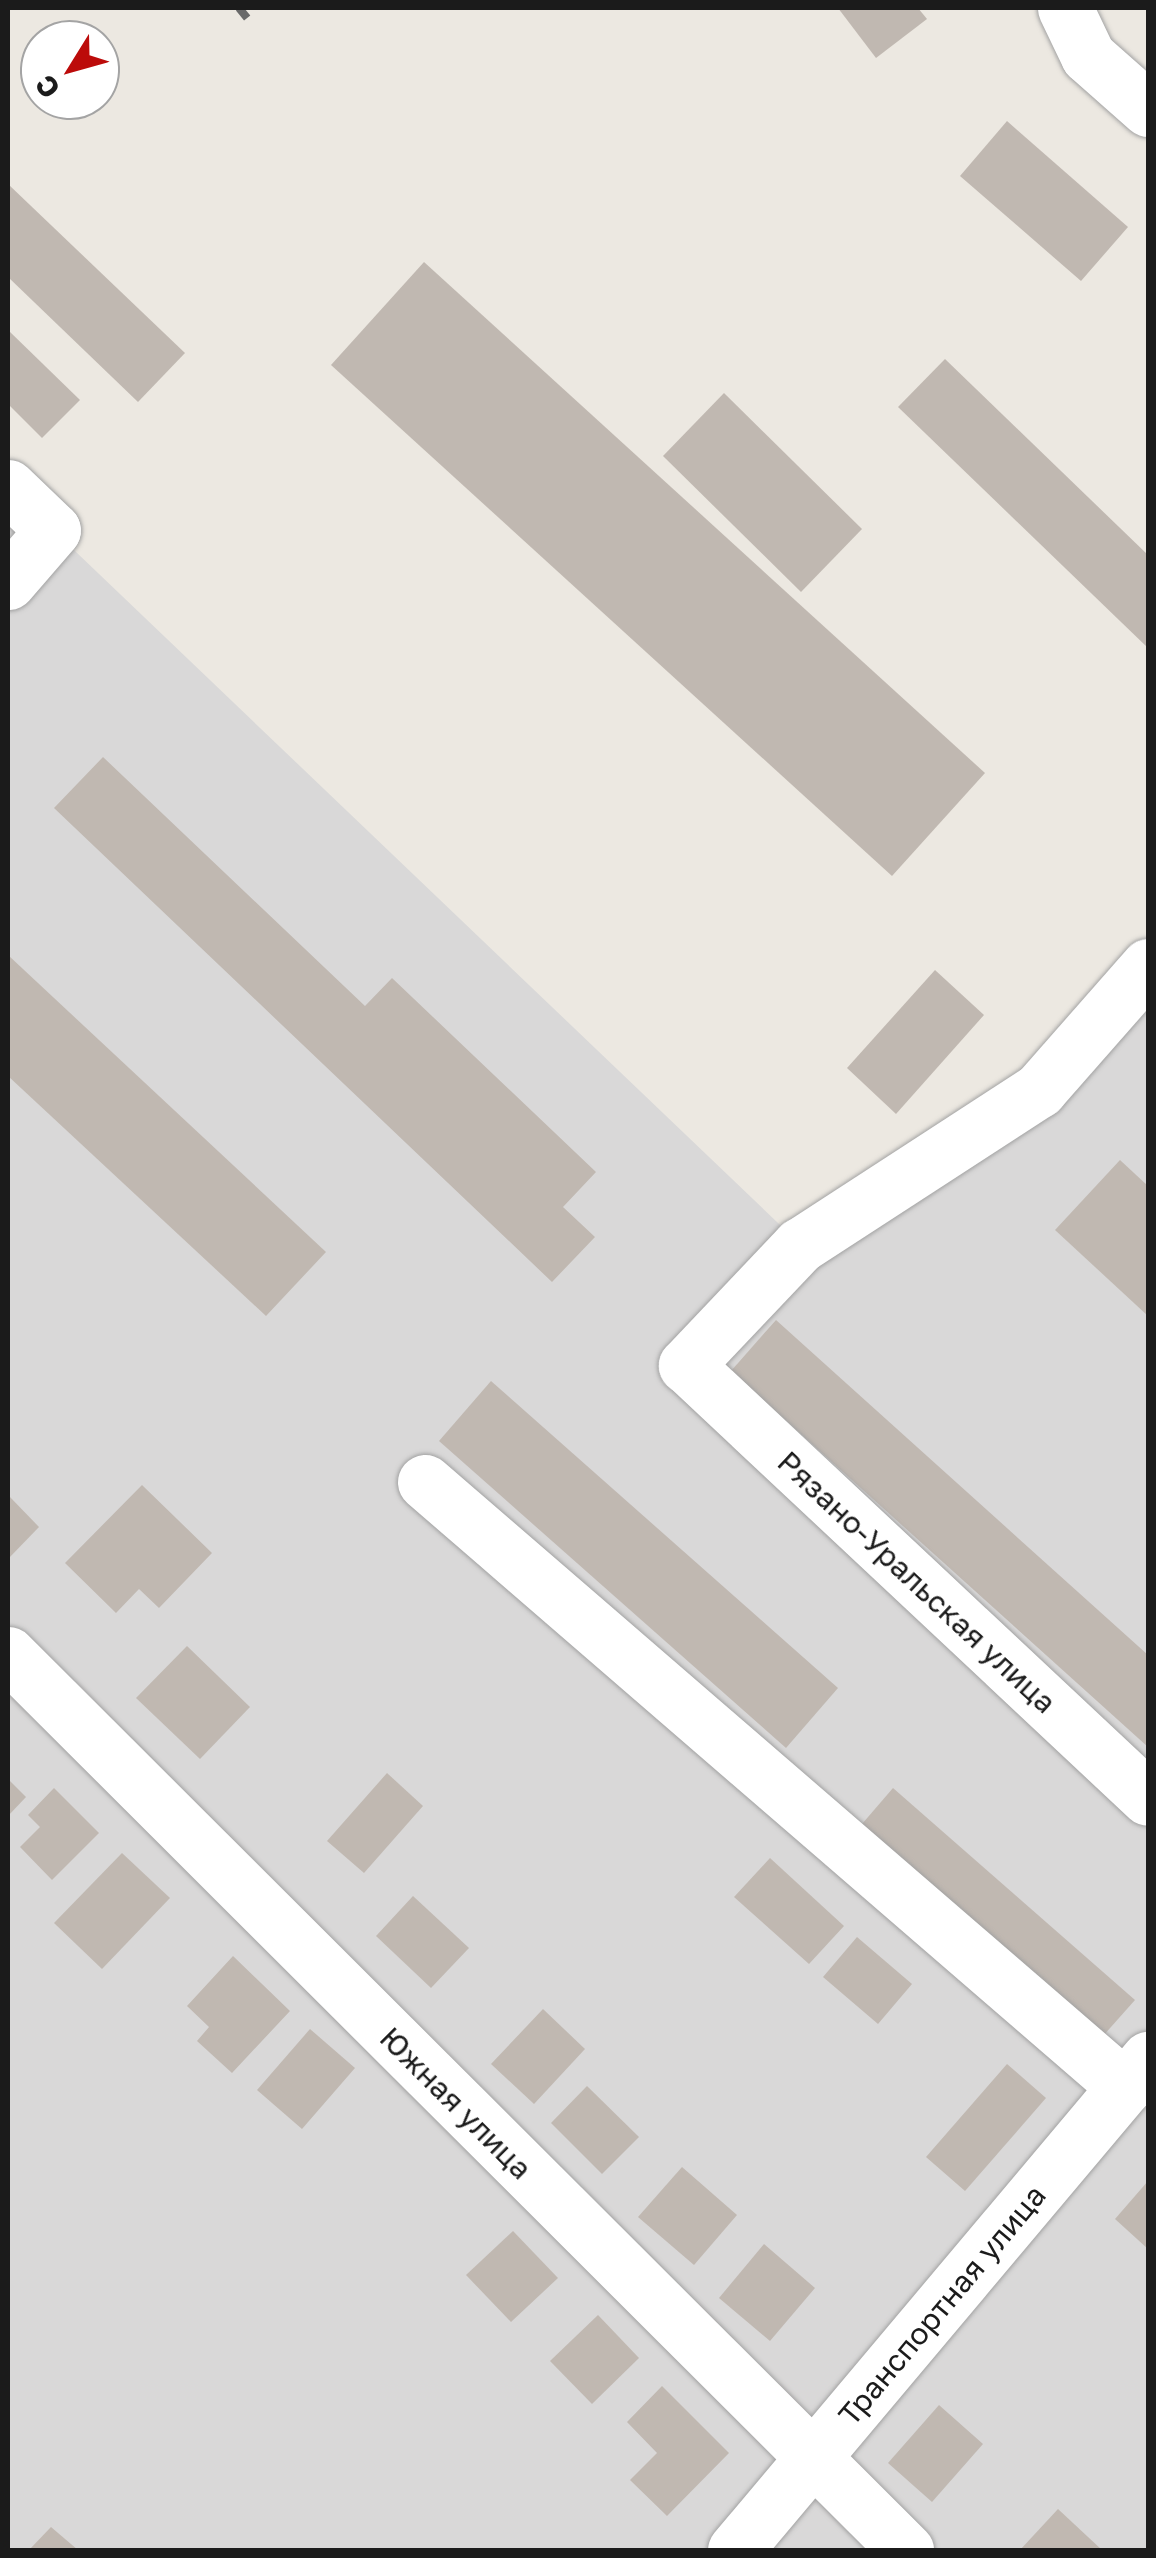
<!DOCTYPE html>
<html>
<head>
<meta charset="utf-8">
<style>
	body { margin:0 }
	#map { position:relative; width:1156px; height:2558px; overflow:hidden; background:#ece8e1; font-family:"Golos Text",sans-serif }
	div>[style] { position:absolute }
	[style*='--x'] { left:calc(var(--x)*1px); top:calc(var(--y)*1px); width:calc(var(--w)*1px); rotate:calc(var(--a)*1deg) }
	.residential>* { inset:0; background:#d9d8d8 }
	.building>* { inset:0; background:#c0b8b1 }
	.roads { filter:drop-shadow(0 0 2px #a2a2a2) drop-shadow(0 0 2px #a2a2a2) }
	.minor>* { height:55px; margin:-27.5px; padding:0 27.5px; transform-origin:27.5px; border-radius:27.5px; background:#fff }
	.rail>* { height:8px; margin-top:-4px; transform-origin:0; background:repeating-linear-gradient(90deg,#696969 0 20px,transparent 0 40px) }
	span { translate:-50% -50%; white-space:nowrap; text-align:center; line-height:1.15; -webkit-text-stroke:8px #fff; paint-order:stroke }
	.street-label { font-size:30px; color:#1b1b1b }
	.frame { position:absolute; inset:0; border:10px solid #1b1b1b; pointer-events:none }
	.north { position:absolute; left:20px; top:20px; width:100px; height:100px; box-sizing:border-box; background:#fff; border:2px solid #a4a4a4; border-radius:50%; rotate:233deg; font-size:28px; font-weight:700; line-height:40px; text-align:center; color:#1b1b1b }
	.north::after { content:''; display:block; margin:auto; width:35px; height:45px; background:#bc0b0a; clip-path:polygon(50% 0,100% 100%,50% 72%,0 100%) }
</style>
</head>
<body>
<div id="map">
	<div class="residential">
		<div style="clip-path:polygon(8px 487px,800px 1244px,1039px 1090px,1148px 966px,1148px 2550px,8px 2550px)"></div>
	</div>
	<div class="building">
		<div style="clip-path:polygon(838px 8px,918px 8px,927px 19px,876px 58px)"></div>
		<div style="clip-path:polygon(1007px 121px,1128px 227px,1081px 281px,960px 176px)"></div>
		<div style="clip-path:polygon(8px 184px,185px 353px,138px 402px,8px 277px)"></div>
		<div style="clip-path:polygon(424px 262px,985px 773px,892px 876px,331px 365px)"></div>
		<div style="clip-path:polygon(8px 330px,80px 400px,42px 438px,8px 404px)"></div>
		<div style="clip-path:polygon(945px 359px,1148px 555px,1148px 648px,898px 407px)"></div>
		<div style="clip-path:polygon(724px 393px,862px 529px,801px 592px,663px 456px)"></div>
		<div style="clip-path:polygon(103px 757px,365px 1006px,392px 978px,596px 1172px,563px 1207px,595px 1237px,552px 1282px,54px 808px)"></div>
		<div style="clip-path:polygon(8px 955px,326px 1252px,266px 1316px,8px 1076px)"></div>
		<div style="clip-path:polygon(935px 970px,984px 1015px,896px 1114px,847px 1068px)"></div>
		<div style="clip-path:polygon(1120px 1160px,1148px 1186px,1148px 1316px,1055px 1230px)"></div>
		<div style="clip-path:polygon(776px 1320px,1148px 1655px,1148px 1747px,731px 1371px)"></div>
		<div style="clip-path:polygon(491px 1381px,838px 1688px,786px 1748px,439px 1441px)"></div>
		<div style="clip-path:polygon(142px 1485px,212px 1553px,159px 1608px,139px 1589px,116px 1613px,65px 1563px)"></div>
		<div style="clip-path:polygon(8px 1495px,39px 1527px,8px 1559px)"></div>
		<div style="clip-path:polygon(187px 1646px,250px 1707px,200px 1759px,136px 1698px)"></div>
		<div style="clip-path:polygon(387px 1773px,423px 1806px,364px 1873px,327px 1841px)"></div>
		<div style="clip-path:polygon(8px 1779px,26px 1797px,8px 1816px)"></div>
		<div style="clip-path:polygon(54px 1788px,99px 1833px,52px 1880px,20px 1847px,40px 1827px,28px 1815px)"></div>
		<div style="clip-path:polygon(893px 1788px,1135px 2000px,1103px 2036px,862px 1824px)"></div>
		<div style="clip-path:polygon(122px 1853px,170px 1898px,102px 1969px,54px 1923px)"></div>
		<div style="clip-path:polygon(770px 1858px,844px 1926px,809px 1964px,734px 1897px)"></div>
		<div style="clip-path:polygon(413px 1896px,469px 1948px,431px 1988px,376px 1936px)"></div>
		<div style="clip-path:polygon(857px 1937px,912px 1984px,878px 2024px,823px 1977px)"></div>
		<div style="clip-path:polygon(233px 1956px,290px 2011px,232px 2073px,197px 2041px,209px 2027px,187px 2006px)"></div>
		<div style="clip-path:polygon(543px 2009px,585px 2049px,534px 2104px,491px 2064px)"></div>
		<div style="clip-path:polygon(310px 2029px,355px 2068px,302px 2129px,257px 2090px)"></div>
		<div style="clip-path:polygon(1007px 2064px,1046px 2098px,965px 2191px,926px 2157px)"></div>
		<div style="clip-path:polygon(587px 2086px,639px 2137px,602px 2174px,551px 2123px)"></div>
		<div style="clip-path:polygon(682px 2167px,737px 2215px,694px 2265px,638px 2217px)"></div>
		<div style="clip-path:polygon(1148px 2181px,1148px 2249px,1115px 2219px)"></div>
		<div style="clip-path:polygon(513px 2231px,558px 2278px,511px 2322px,466px 2275px)"></div>
		<div style="clip-path:polygon(764px 2244px,815px 2288px,770px 2341px,719px 2298px)"></div>
		<div style="clip-path:polygon(598px 2315px,639px 2358px,592px 2404px,550px 2361px)"></div>
		<div style="clip-path:polygon(662px 2386px,729px 2453px,667px 2516px,630px 2480px,657px 2453px,627px 2422px)"></div>
		<div style="clip-path:polygon(939px 2405px,983px 2444px,932px 2502px,888px 2463px)"></div>
		<div style="clip-path:polygon(1058px 2509px,1102px 2550px,1020px 2550px)"></div>
		<div style="clip-path:polygon(51px 2527px,78px 2550px,29px 2550px)"></div>
	</div>
	<div class="roads">
		<div class="minor">
			<div style="--x:1065;--y:8;--w:53;--a:64.4"></div>
			<div style="--x:1088;--y:56;--w:80;--a:41.5"></div>
			<div style="--x:8;--y:487;--w:62;--a:43.7"></div>
			<div style="--x:53;--y:530;--w:69;--a:130.9"></div>
			<div style="--x:1148;--y:966;--w:165;--a:131.3"></div>
			<div style="--x:1039;--y:1090;--w:285;--a:147"></div>
			<div style="--x:800;--y:1245;--w:166;--a:133.5"></div>
			<div style="--x:686;--y:1365;--w:633;--a:43.14"></div>
			<div style="--x:425;--y:1482;--w:925;--a:40.84"></div>
			<div style="--x:8;--y:1654;--w:1269;--a:44.94"></div>
			<div style="--x:735;--y:2550;--w:642;--a:-49.93"></div>
		</div>
	</div>
	<div class="rail">
		<div style="--x:239;--y:8;--w:13;--a:51"></div>
	</div>
	<div class="street-label">
		<span style="left:917px;top:1582px;rotate:43deg">Рязано-Уральская улица</span>
		<span style="left:456px;top:2103px;rotate:45deg">Южная улица</span>
		<span style="left:942px;top:2305px;rotate:-50deg">Транспортная улица</span>
	</div>
	<div class="frame"></div>
	<div class="north">С</div>
</div>
</body>
</html>
